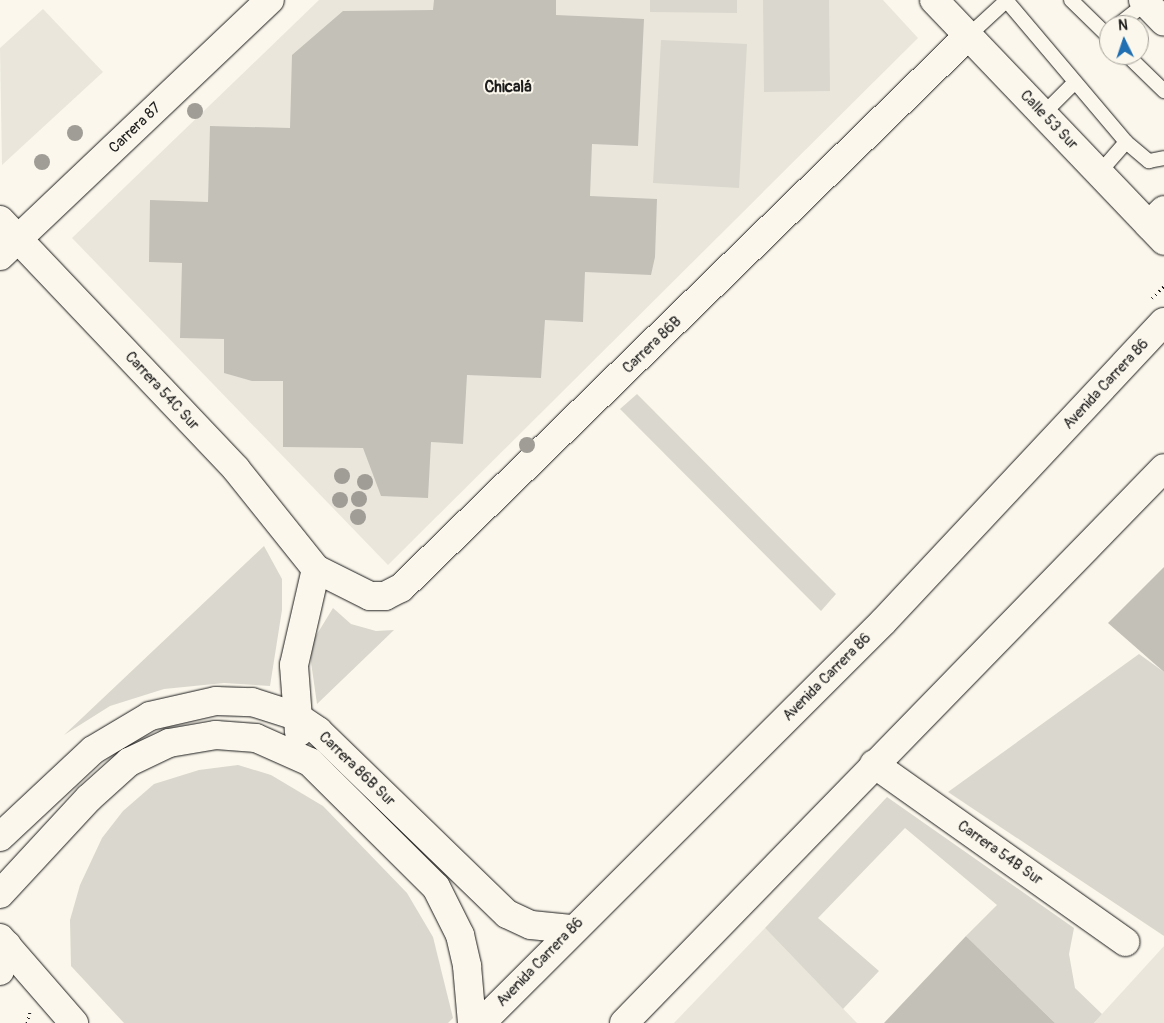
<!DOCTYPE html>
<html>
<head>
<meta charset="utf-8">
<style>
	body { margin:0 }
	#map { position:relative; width:1164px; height:1023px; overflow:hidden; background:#fbf7ec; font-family:Pangolin,sans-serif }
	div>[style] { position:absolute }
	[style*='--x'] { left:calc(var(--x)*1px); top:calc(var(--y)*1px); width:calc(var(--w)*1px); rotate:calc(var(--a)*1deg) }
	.built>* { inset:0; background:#eae6dc }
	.green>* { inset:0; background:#dad7ce }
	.building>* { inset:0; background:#c3c0b8 }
	.path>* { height:3px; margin-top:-1.5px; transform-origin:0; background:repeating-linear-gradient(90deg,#1c1c1c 0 1px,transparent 0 5px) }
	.roads { filter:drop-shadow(0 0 1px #1c1c1c) drop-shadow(0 0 1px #1c1c1c) }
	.lane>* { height:14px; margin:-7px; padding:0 7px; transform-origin:7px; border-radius:7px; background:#fbf7ec }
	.street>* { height:28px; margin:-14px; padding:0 14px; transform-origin:14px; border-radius:14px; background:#fbf7ec }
	.secondary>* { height:28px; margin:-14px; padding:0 14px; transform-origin:14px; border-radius:14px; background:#fbf7ec }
	.primary>* { height:28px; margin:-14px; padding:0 14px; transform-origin:14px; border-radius:14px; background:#fbf7ec }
	.trees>* { width:16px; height:16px; margin:-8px; border-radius:50%; background:#a09d97 }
	span { translate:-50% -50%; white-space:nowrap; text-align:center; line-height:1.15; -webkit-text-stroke:4px #fbf7ec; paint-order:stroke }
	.street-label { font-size:15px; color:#1c1c1c }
	.neighbourhood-label { font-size:16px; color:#1c1c1c; font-weight:700 }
	.north { position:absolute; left:1099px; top:15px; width:50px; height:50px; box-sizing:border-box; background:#fbf7ec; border:1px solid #a29f99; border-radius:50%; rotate:356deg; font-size:14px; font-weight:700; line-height:20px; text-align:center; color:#1c1c1c }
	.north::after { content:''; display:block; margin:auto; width:18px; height:22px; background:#1f6fb2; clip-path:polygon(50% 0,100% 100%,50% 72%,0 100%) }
</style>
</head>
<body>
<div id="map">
	<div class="built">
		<div style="clip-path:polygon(319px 0,883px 0,918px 38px,388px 565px,72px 238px)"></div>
		<div style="clip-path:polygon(43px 9px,103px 72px,2px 165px,0 48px)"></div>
		<div style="clip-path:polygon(765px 928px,857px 1023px,674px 1023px)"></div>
		<div style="clip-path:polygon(1164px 946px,1164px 1023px,1094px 1023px,1102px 1014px)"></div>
	</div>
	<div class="green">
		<div style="clip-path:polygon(650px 0,737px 0,737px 13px,650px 12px)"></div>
		<div style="clip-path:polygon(763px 0,829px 0,830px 91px,764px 92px)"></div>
		<div style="clip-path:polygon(661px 40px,747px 44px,739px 188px,653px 183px)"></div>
		<div style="clip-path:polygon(637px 394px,836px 594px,821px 611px,620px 409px)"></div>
		<div style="clip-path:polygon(264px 546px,282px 579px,282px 610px,270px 686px,224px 683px,164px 689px,110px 706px,64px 735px)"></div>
		<div style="clip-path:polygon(333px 608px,351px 624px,376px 631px,394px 630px,317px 704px,310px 655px,314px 639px)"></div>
		<div style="clip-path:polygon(1139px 654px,1164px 672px,1164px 936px,948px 792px)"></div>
		<div style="clip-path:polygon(238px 765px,271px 775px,323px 806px,407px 893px,433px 937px,453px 1018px,448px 1023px,124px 1023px,71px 966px,70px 920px,80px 885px,102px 838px,123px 811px,154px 784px,199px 770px)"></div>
		<div style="clip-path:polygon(887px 797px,1074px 928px,1069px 954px,1075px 988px,1102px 1014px,1094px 1023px,1055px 1023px,966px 936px,997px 905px,905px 828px,818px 918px,879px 971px,843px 1009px,765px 928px)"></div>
	</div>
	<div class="building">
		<div style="clip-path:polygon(434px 0,556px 0,556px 15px,644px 19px,638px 146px,592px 144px,590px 196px,657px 199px,655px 257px,651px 275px,585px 272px,583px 322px,545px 320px,541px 378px,467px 375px,463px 444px,431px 442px,428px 498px,381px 496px,363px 448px,283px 447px,283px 381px,252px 381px,224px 373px,224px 339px,180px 338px,182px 263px,149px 262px,150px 200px,208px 202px,210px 126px,290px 128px,292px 55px,343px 11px,433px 10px)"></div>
		<div style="clip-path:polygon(1164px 567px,1164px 672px,1108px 623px)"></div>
		<div style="clip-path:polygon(966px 936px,1055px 1023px,884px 1023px)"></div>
	</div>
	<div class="path">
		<div style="--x:1152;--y:298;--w:17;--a:-45"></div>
		<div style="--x:27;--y:1023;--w:11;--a:-75"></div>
	</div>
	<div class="roads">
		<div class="lane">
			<div style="--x:1006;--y:0;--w:186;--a:49.8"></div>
			<div style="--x:1126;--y:142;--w:30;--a:40"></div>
			<div style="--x:1149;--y:161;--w:15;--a:-11"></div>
			<div style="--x:1071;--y:0;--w:53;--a:44.2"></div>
			<div style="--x:1118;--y:25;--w:36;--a:-38"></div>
			<div style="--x:968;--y:36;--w:53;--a:-42.7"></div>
			<div style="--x:1127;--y:55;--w:52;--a:44.2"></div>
			<div style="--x:1043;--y:114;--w:45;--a:-45"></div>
			<div style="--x:1099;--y:173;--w:41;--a:-48.9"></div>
		</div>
		<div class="street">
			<div style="--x:1143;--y:0;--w:30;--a:46"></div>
			<div style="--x:0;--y:220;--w:343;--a:46.5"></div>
			<div style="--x:236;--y:469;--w:128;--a:51.3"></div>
			<div style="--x:1149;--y:225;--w:21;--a:-45"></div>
			<div style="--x:316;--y:569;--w:60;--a:26.6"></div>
			<div style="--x:370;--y:596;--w:15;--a:0"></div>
			<div style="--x:385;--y:596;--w:18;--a:-27"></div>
			<div style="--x:401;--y:588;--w:791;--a:-44.23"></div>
			<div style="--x:299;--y:732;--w:67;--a:-94.3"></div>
			<div style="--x:294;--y:665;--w:98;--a:-77.1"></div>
			<div style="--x:874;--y:764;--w:308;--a:35.3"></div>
			<div style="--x:0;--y:837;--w:127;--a:-43.1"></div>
			<div style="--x:93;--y:750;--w:66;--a:-30.8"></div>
			<div style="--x:150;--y:716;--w:68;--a:-12.8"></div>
			<div style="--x:216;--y:701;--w:36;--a:2"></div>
			<div style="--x:252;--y:702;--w:46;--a:17.7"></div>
			<div style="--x:296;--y:716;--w:27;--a:34"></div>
			<div style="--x:318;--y:731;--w:263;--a:44.1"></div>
			<div style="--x:507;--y:914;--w:26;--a:25"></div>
			<div style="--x:531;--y:925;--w:40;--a:5.7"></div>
			<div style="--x:0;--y:894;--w:131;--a:-47.2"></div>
			<div style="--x:89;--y:798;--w:54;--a:-42"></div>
			<div style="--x:129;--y:762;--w:44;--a:-25.4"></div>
			<div style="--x:169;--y:743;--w:48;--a:-9.7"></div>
			<div style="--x:216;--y:735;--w:40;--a:4.3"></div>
			<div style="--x:256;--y:738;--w:59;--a:24"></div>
			<div style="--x:310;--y:762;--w:177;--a:44.8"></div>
			<div style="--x:436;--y:887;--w:54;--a:63.4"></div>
			<div style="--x:460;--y:935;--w:32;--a:77"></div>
			<div style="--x:467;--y:966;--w:57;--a:85"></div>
			<div style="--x:0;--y:971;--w:27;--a:-75"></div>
		</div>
		<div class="secondary">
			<div style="--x:934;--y:0;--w:333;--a:46.3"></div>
			<div style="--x:0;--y:256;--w:372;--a:-43.5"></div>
			<div style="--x:0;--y:938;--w:113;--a:49"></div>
		</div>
		<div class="primary">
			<div style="--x:481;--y:1023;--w:568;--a:-44.93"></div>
			<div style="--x:883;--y:622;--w:411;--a:-46.9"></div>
			<div style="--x:624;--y:1023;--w:774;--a:-45.78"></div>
		</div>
	</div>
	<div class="trees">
		<div style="left:195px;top:111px"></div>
		<div style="left:75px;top:133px"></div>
		<div style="left:42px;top:162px"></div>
		<div style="left:527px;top:445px"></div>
		<div style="left:342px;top:476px"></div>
		<div style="left:365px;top:482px"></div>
		<div style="left:359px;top:499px"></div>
		<div style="left:340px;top:500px"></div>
		<div style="left:358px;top:517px"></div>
	</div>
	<div class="street-label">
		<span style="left:1049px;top:120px;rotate:46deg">Calle 53 Sur</span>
		<span style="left:135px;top:128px;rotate:-44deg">Carrera 87</span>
		<span style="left:652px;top:345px;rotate:-44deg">Carrera 86B</span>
		<span style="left:1106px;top:384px;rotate:-47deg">Avenida Carrera 86</span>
		<span style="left:162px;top:391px;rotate:47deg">Carrera 54C Sur</span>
		<span style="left:827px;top:677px;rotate:-45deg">Avenida Carrera 86</span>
		<span style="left:357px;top:769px;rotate:44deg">Carrera 86B Sur</span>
		<span style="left:1000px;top:853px;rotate:35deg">Carrera 54B Sur</span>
		<span style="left:540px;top:962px;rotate:-46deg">Avenida Carrera 86</span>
	</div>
	<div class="neighbourhood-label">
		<span style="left:508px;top:87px">Chicalá</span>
	</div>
	<div class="north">N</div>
</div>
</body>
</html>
